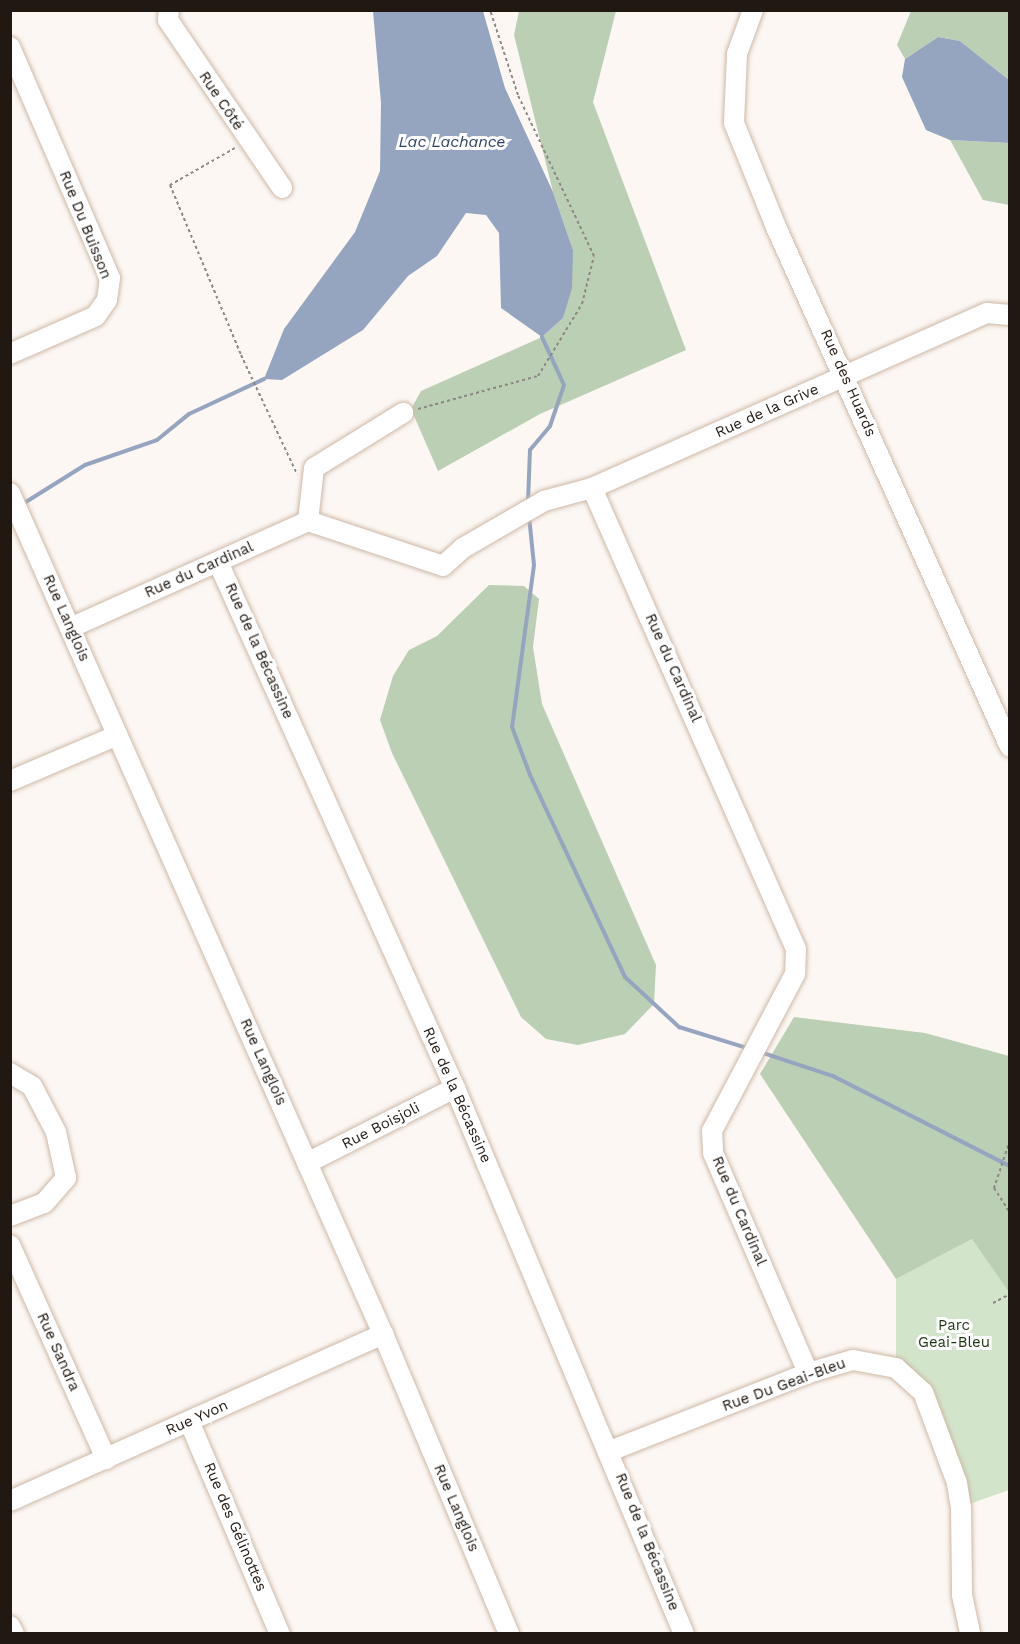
<!DOCTYPE html>
<html>
<head>
<meta charset="utf-8">
<style>
	body { margin:0 }
	#map { position:relative; width:1020px; height:1644px; overflow:hidden; background:#fcf7f3; font-family:"Work Sans",sans-serif }
	div>[style] { position:absolute }
	[style*='--x'] { left:calc(var(--x)*1px); top:calc(var(--y)*1px); width:calc(var(--w)*1px); rotate:calc(var(--a)*1deg) }
	.green>* { inset:0; background:#d2e5cb }
	.forest>* { inset:0; background:#bbcfb5 }
	.water>* { inset:0; background:#96a5bf }
	.stream>* { height:4px; margin:-2px; padding:0 2px; transform-origin:2px; border-radius:2px; background:#96a5bf }
	.path>* { height:2px; margin-top:-1px; transform-origin:0; background:repeating-linear-gradient(90deg,#8e8782 0 3px,transparent 0 6px) }
	.roads { filter:drop-shadow(0 0 2px #ceb8a5) drop-shadow(0 0 2px #ceb8a5) }
	.minor>* { height:20px; margin:-10px; padding:0 10px; transform-origin:10px; border-radius:10px; background:#fff }
	span { translate:-50% -50%; white-space:nowrap; text-align:center; line-height:1.15; -webkit-text-stroke:6px #fff; paint-order:stroke }
	.street-label { font-size:15px; color:#211812 }
	.park-label { font-size:15px; color:#1b3710 }
	.water-label { font-size:16px; color:#2c4168; font-style:italic }
	.frame { position:absolute; inset:0; border:12px solid #211812; pointer-events:none }
</style>
</head>
<body>
<div id="map">
	<div class="green">
		<div style="clip-path:polygon(972px 1239px,1010px 1292px,1009px 1490px,961px 1507px,923px 1392px,896px 1368px,896px 1279px)"></div>
	</div>
	<div class="forest">
		<div style="clip-path:polygon(519px 11px,616px 11px,593px 102px,686px 350px,540px 414px,438px 471px,411px 409px,421px 391px,542px 337px,563px 318px,573px 250px,553px 192px,514px 35px)"></div>
		<div style="clip-path:polygon(911px 11px,1009px 11px,1009px 80px,960px 41px,938px 37px,905px 59px,897px 45px)"></div>
		<div style="clip-path:polygon(950px 140px,1009px 143px,1009px 205px,983px 200px)"></div>
		<div style="clip-path:polygon(489px 585px,524px 586px,539px 599px,533px 647px,542px 704px,656px 965px,654px 1004px,625px 1034px,578px 1045px,546px 1039px,521px 1017px,392px 753px,380px 720px,393px 676px,409px 650px,437px 636px)"></div>
		<div style="clip-path:polygon(794px 1017px,925px 1033px,1009px 1056px,1009px 1292px,972px 1239px,896px 1279px,760px 1074px)"></div>
	</div>
	<div class="water">
		<div style="clip-path:polygon(373px 11px,483px 11px,505px 88px,553px 192px,573px 250px,572px 288px,563px 318px,542px 337px,501px 308px,499px 233px,486px 215px,466px 213px,437px 256px,408px 276px,363px 330px,282px 380px,264px 379px,284px 329px,355px 232px,380px 171px,381px 103px)"></div>
		<div style="clip-path:polygon(938px 37px,960px 41px,1009px 80px,1009px 143px,950px 140px,926px 130px,902px 77px,905px 59px)"></div>
	</div>
	<div class="stream">
		<div style="--x:528;--y:502;--w:52;--a:-87.8"></div>
		<div style="--x:530;--y:450;--w:31;--a:-50"></div>
		<div style="--x:550;--y:426;--w:43;--a:-71.1"></div>
		<div style="--x:564;--y:385;--w:53;--a:-114.6"></div>
		<div style="--x:21;--y:505;--w:75;--a:-32"></div>
		<div style="--x:85;--y:465;--w:76;--a:-19.1"></div>
		<div style="--x:157;--y:440;--w:41;--a:-39.1"></div>
		<div style="--x:189;--y:414;--w:83;--a:-25"></div>
		<div style="--x:529;--y:516;--w:49;--a:84.2"></div>
		<div style="--x:534;--y:565;--w:163;--a:97.7"></div>
		<div style="--x:512;--y:727;--w:51;--a:69.4"></div>
		<div style="--x:530;--y:775;--w:223;--a:64.8"></div>
		<div style="--x:625;--y:977;--w:74;--a:42.8"></div>
		<div style="--x:679;--y:1027;--w:74;--a:17.2"></div>
		<div style="--x:760;--y:1052;--w:77;--a:18.2"></div>
		<div style="--x:833;--y:1076;--w:199;--a:27"></div>
	</div>
	<div class="path">
		<div style="--x:235;--y:148;--w:75;--a:150.4"></div>
		<div style="--x:170;--y:185;--w:184;--a:67.3"></div>
		<div style="--x:241;--y:355;--w:132;--a:64.8"></div>
		<div style="--x:418;--y:409;--w:124;--a:-15.4"></div>
		<div style="--x:538;--y:376;--w:84;--a:-58.6"></div>
		<div style="--x:582;--y:304;--w:49;--a:-76"></div>
		<div style="--x:594;--y:256;--w:178;--a:-115.3"></div>
		<div style="--x:518;--y:95;--w:89;--a:-108.2"></div>
		<div style="--x:1010;--y:1140;--w:51;--a:108.4"></div>
		<div style="--x:994;--y:1188;--w:30;--a:57"></div>
		<div style="--x:993;--y:1303;--w:19;--a:-28"></div>
	</div>
	<div class="roads">
		<div class="minor">
			<div style="--x:169;--y:10;--w:10;--a:96"></div>
			<div style="--x:168;--y:20;--w:203;--a:55.8"></div>
			<div style="--x:753;--y:10;--w:47;--a:110"></div>
			<div style="--x:737;--y:54;--w:69;--a:92.5"></div>
			<div style="--x:734;--y:123;--w:112;--a:68"></div>
			<div style="--x:776;--y:227;--w:570;--a:65.77"></div>
			<div style="--x:10;--y:47;--w:252;--a:66.6"></div>
			<div style="--x:110;--y:278;--w:22;--a:98"></div>
			<div style="--x:107;--y:300;--w:19;--a:125"></div>
			<div style="--x:96;--y:316;--w:94;--a:156.2"></div>
			<div style="--x:592;--y:488;--w:432;--a:-23.9"></div>
			<div style="--x:987;--y:313;--w:23;--a:5"></div>
			<div style="--x:10;--y:493;--w:920;--a:66.08"></div>
			<div style="--x:383;--y:1334;--w:325;--a:67.2"></div>
			<div style="--x:308;--y:521;--w:53;--a:-83.5"></div>
			<div style="--x:314;--y:468;--w:105;--a:-31.7"></div>
			<div style="--x:218;--y:562;--w:577;--a:65.75"></div>
			<div style="--x:455;--y:1088;--w:592;--a:67.25"></div>
			<div style="--x:70;--y:628;--w:261;--a:-24.2"></div>
			<div style="--x:308;--y:521;--w:142;--a:18.4"></div>
			<div style="--x:443;--y:566;--w:27;--a:-42"></div>
			<div style="--x:463;--y:548;--w:94;--a:-30.1"></div>
			<div style="--x:544;--y:501;--w:50;--a:-15.2"></div>
			<div style="--x:592;--y:488;--w:504;--a:66.13"></div>
			<div style="--x:796;--y:949;--w:25;--a:92"></div>
			<div style="--x:795;--y:974;--w:178;--a:117.9"></div>
			<div style="--x:712;--y:1131;--w:22;--a:87"></div>
			<div style="--x:713;--y:1153;--w:240;--a:66.6"></div>
			<div style="--x:10;--y:781;--w:117;--a:-23.1"></div>
			<div style="--x:10;--y:1073;--w:26;--a:31"></div>
			<div style="--x:32;--y:1086;--w:52;--a:62.4"></div>
			<div style="--x:56;--y:1132;--w:47;--a:77.7"></div>
			<div style="--x:66;--y:1178;--w:33;--a:131"></div>
			<div style="--x:44;--y:1203;--w:36;--a:159"></div>
			<div style="--x:307;--y:1163;--w:166;--a:-26.9"></div>
			<div style="--x:10;--y:1245;--w:235;--a:65.8"></div>
			<div style="--x:189;--y:1421;--w:232;--a:66.9"></div>
			<div style="--x:610;--y:1451;--w:213;--a:-21.5"></div>
			<div style="--x:808;--y:1373;--w:47;--a:-16.1"></div>
			<div style="--x:853;--y:1360;--w:44;--a:10.5"></div>
			<div style="--x:896;--y:1368;--w:36;--a:42"></div>
			<div style="--x:923;--y:1392;--w:97;--a:69.5"></div>
			<div style="--x:957;--y:1483;--w:24;--a:81"></div>
			<div style="--x:961;--y:1507;--w:88;--a:89.3"></div>
			<div style="--x:962;--y:1595;--w:40;--a:78"></div>
			<div style="--x:10;--y:1501;--w:409;--a:-24.1"></div>
			<div style="--x:10;--y:1626;--w:9;--a:63"></div>
		</div>
	</div>
	<div class="street-label">
		<span style="left:221px;top:101px;rotate:56deg">Rue Côté</span>
		<span style="left:85px;top:225px;rotate:68deg">Rue Du Buisson</span>
		<span style="left:848px;top:383px;rotate:66deg">Rue des Huards</span>
		<span style="left:767px;top:411px;rotate:-24deg">Rue de la Grive</span>
		<span style="left:199px;top:570px;rotate:-24deg">Rue du Cardinal</span>
		<span style="left:66px;top:618px;rotate:66deg">Rue Langlois</span>
		<span style="left:259px;top:651px;rotate:66deg">Rue de la Bécassine</span>
		<span style="left:673px;top:668px;rotate:66deg">Rue du Cardinal</span>
		<span style="left:263px;top:1062px;rotate:66deg">Rue Langlois</span>
		<span style="left:457px;top:1095px;rotate:66deg">Rue de la Bécassine</span>
		<span style="left:381px;top:1126px;rotate:-27deg">Rue Boisjoli</span>
		<span style="left:739px;top:1211px;rotate:67deg">Rue du Cardinal</span>
		<span style="left:58px;top:1352px;rotate:66deg">Rue Sandra</span>
		<span style="left:784px;top:1385px;rotate:-20deg">Rue Du Geai-Bleu</span>
		<span style="left:197px;top:1418px;rotate:-24deg">Rue Yvon</span>
		<span style="left:456px;top:1508px;rotate:67deg">Rue Langlois</span>
		<span style="left:235px;top:1527px;rotate:67deg">Rue des Gélinottes</span>
		<span style="left:647px;top:1542px;rotate:68deg">Rue de la Bécassine</span>
	</div>
	<div class="park-label">
		<span style="left:954px;top:1334px">Parc<br>Geai-Bleu</span>
	</div>
	<div class="water-label">
		<span style="left:452px;top:142px">Lac Lachance</span>
	</div>
	<div class="frame"></div>
</div>
</body>
</html>
